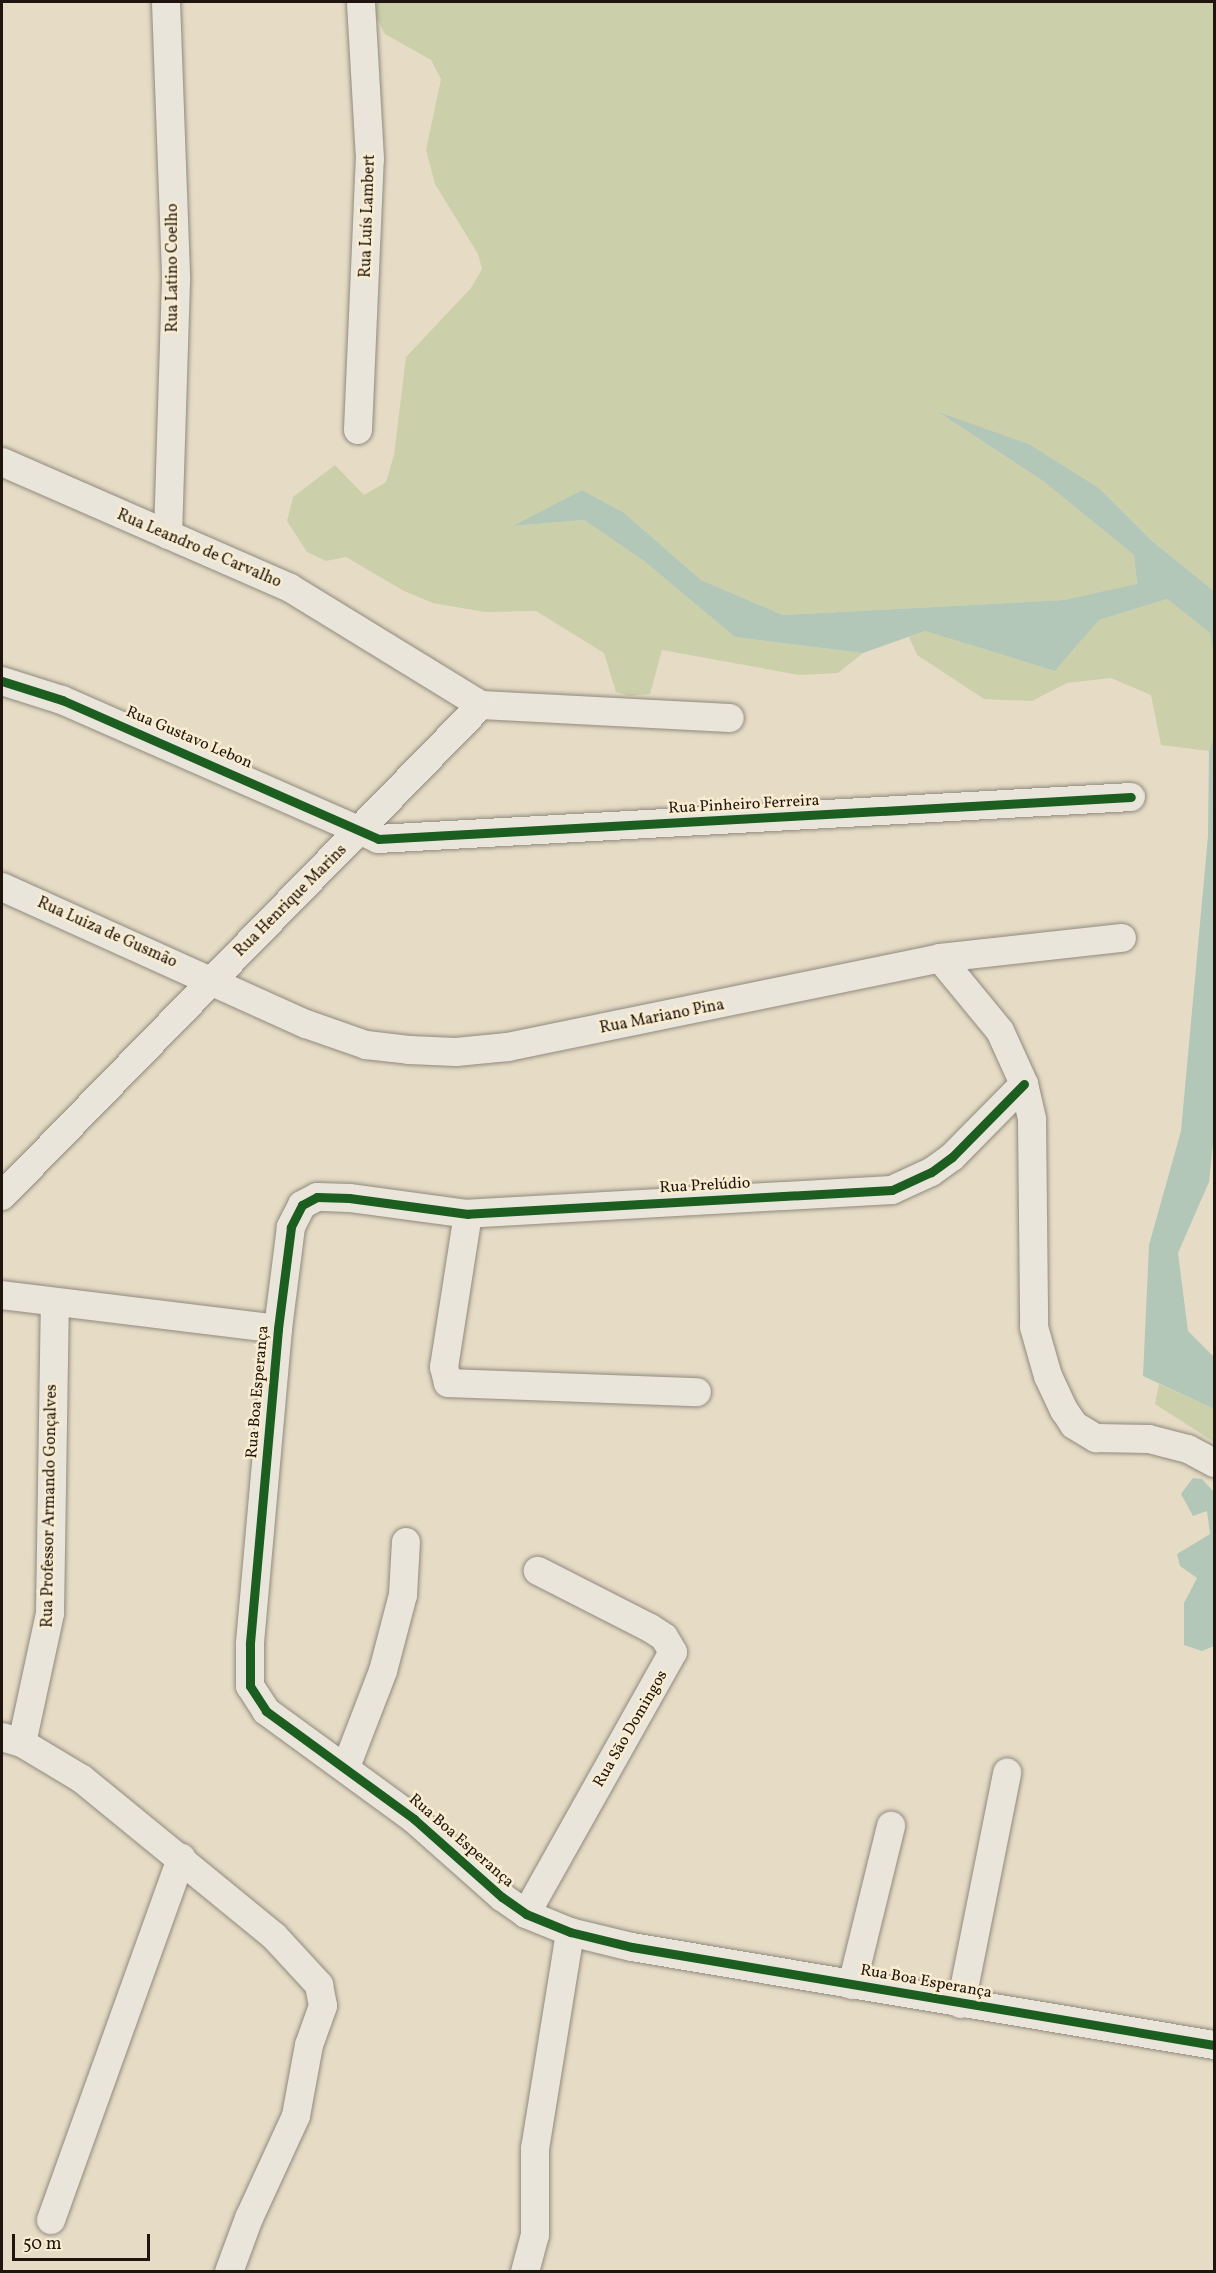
<!DOCTYPE html>
<html>
<head>
<meta charset="utf-8">
<style>
	body { margin:0 }
	#map { position:relative; width:1216px; height:2273px; overflow:hidden; background:#e6dcc6; font-family:Vollkorn,serif }
	div>[style] { position:absolute }
	[style*='--x'] { left:calc(var(--x)*1px); top:calc(var(--y)*1px); width:calc(var(--w)*1px); rotate:calc(var(--a)*1deg) }
	.green>* { inset:0; background:#cbcfaa }
	.water>* { inset:0; background:#b2c7b7 }
	.roads { filter:drop-shadow(0 0 2px #918a7d) drop-shadow(0 0 2px #918a7d) }
	.minor>* { height:28px; margin:-14px; padding:0 14px; transform-origin:14px; border-radius:14px; background:#eae5da }
	.cycleway>* { height:9px; margin:-4.5px; padding:0 4.5px; transform-origin:4.5px; border-radius:4.5px; background:#1b5e20 }
	span { translate:-50% -50%; white-space:nowrap; text-align:center; line-height:1.15; -webkit-text-stroke:5px #f8ecd1; paint-order:stroke }
	.street-label { font-size:16px; color:#20150e }
	.frame { position:absolute; inset:0; border:3px solid #20150e; pointer-events:none }
	.scale { position:absolute; left:12px; top:2234px; width:138px; height:27px; box-sizing:border-box; border:3px solid #20150e; border-top:0; padding-left:8px; font-size:18px; line-height:21px; white-space:nowrap; color:#20150e; -webkit-text-stroke:4px #f8ecd1; paint-order:stroke }
</style>
</head>
<body>
<div id="map">
	<div class="green">
		<div style="clip-path:polygon(369px 2px,1214px 2px,1214px 591px,1152px 541px,1099px 488px,1029px 444px,941px 414px,1043px 481px,1134px 555px,1137px 585px,1064px 600px,783px 615px,701px 580px,623px 512px,582px 490px,514px 526px,584px 520px,644px 561px,735px 637px,863px 653px,838px 673px,799px 675px,662px 650px,650px 694px,629px 696px,616px 692px,604px 653px,536px 611px,485px 612px,433px 603px,404px 591px,346px 557px,326px 561px,307px 552px,287px 521px,293px 497px,335px 465px,364px 495px,386px 482px,394px 455px,406px 357px,471px 288px,482px 269px,478px 254px,435px 184px,426px 150px,441px 79px,431px 60px,385px 34px)"></div>
		<div style="clip-path:polygon(1167px 599px,1210px 633px,1214px 658px,1214px 736px,1209px 751px,1161px 745px,1151px 695px,1111px 678px,1067px 683px,1032px 701px,984px 699px,917px 655px,909px 637px,925px 631px,1055px 671px,1099px 620px)"></div>
		<div style="clip-path:polygon(1159px 1384px,1214px 1409px,1214px 1442px,1155px 1404px)"></div>
	</div>
	<div class="water">
		<div style="clip-path:polygon(938px 412px,1029px 444px,1099px 488px,1152px 541px,1214px 591px,1214px 658px,1210px 633px,1167px 599px,1099px 620px,1055px 671px,925px 631px,863px 653px,735px 637px,644px 561px,584px 520px,513px 526px,582px 490px,623px 512px,701px 580px,783px 615px,1064px 600px,1137px 584px,1134px 555px,1043px 481px)"></div>
		<div style="clip-path:polygon(1214px 736px,1214px 1135px,1209px 1182px,1178px 1253px,1188px 1331px,1214px 1357px,1214px 1409px,1143px 1376px,1149px 1245px,1181px 1131px,1208px 836px,1209px 751px)"></div>
		<div style="clip-path:polygon(1193px 1478px,1202px 1479px,1214px 1492px,1214px 1646px,1202px 1651px,1184px 1645px,1184px 1603px,1197px 1578px,1180px 1566px,1177px 1554px,1210px 1534px,1207px 1511px,1193px 1516px,1181px 1494px)"></div>
	</div>
	<div class="roads">
		<div class="minor">
			<div style="--x:166;--y:2;--w:279;--a:87.9"></div>
			<div style="--x:176;--y:281;--w:254;--a:91.8"></div>
			<div style="--x:358;--y:430;--w:271;--a:-87.5"></div>
			<div style="--x:370;--y:159;--w:157;--a:-93.3"></div>
			<div style="--x:2;--y:462;--w:314;--a:23.6"></div>
			<div style="--x:290;--y:588;--w:224;--a:31.5"></div>
			<div style="--x:481;--y:705;--w:249;--a:3"></div>
			<div style="--x:2;--y:681;--w:63;--a:17.6"></div>
			<div style="--x:62;--y:700;--w:345;--a:23.7"></div>
			<div style="--x:378;--y:839;--w:754;--a:-3.19"></div>
			<div style="--x:2;--y:887;--w:333;--a:24.3"></div>
			<div style="--x:306;--y:1024;--w:64;--a:19.3"></div>
			<div style="--x:366;--y:1045;--w:43;--a:6.6"></div>
			<div style="--x:409;--y:1050;--w:47;--a:2.4"></div>
			<div style="--x:456;--y:1052;--w:52;--a:-5.5"></div>
			<div style="--x:508;--y:1047;--w:441;--a:-11.6"></div>
			<div style="--x:940;--y:958;--w:183;--a:-6.3"></div>
			<div style="--x:940;--y:958;--w:94;--a:50.6"></div>
			<div style="--x:1000;--y:1031;--w:58;--a:65.6"></div>
			<div style="--x:1024;--y:1084;--w:36;--a:77"></div>
			<div style="--x:1032;--y:1119;--w:208;--a:89.4"></div>
			<div style="--x:1034;--y:1327;--w:51;--a:74.1"></div>
			<div style="--x:1048;--y:1376;--w:38;--a:65"></div>
			<div style="--x:1064;--y:1410;--w:18;--a:56"></div>
			<div style="--x:1074;--y:1425;--w:26;--a:31"></div>
			<div style="--x:1096;--y:1438;--w:53;--a:1.1"></div>
			<div style="--x:1149;--y:1439;--w:40;--a:14.4"></div>
			<div style="--x:1188;--y:1449;--w:30;--a:28"></div>
			<div style="--x:1024;--y:1084;--w:103;--a:134.6"></div>
			<div style="--x:952;--y:1157;--w:26;--a:144"></div>
			<div style="--x:931;--y:1172;--w:43;--a:155.2"></div>
			<div style="--x:892;--y:1190;--w:425;--a:176.8"></div>
			<div style="--x:468;--y:1214;--w:120;--a:-172.3"></div>
			<div style="--x:349;--y:1198;--w:32;--a:-178"></div>
			<div style="--x:317;--y:1197;--w:17;--a:152"></div>
			<div style="--x:302;--y:1205;--w:25;--a:117"></div>
			<div style="--x:291;--y:1227;--w:103;--a:97.3"></div>
			<div style="--x:278;--y:1329;--w:317;--a:95.1"></div>
			<div style="--x:250;--y:1645;--w:41;--a:90"></div>
			<div style="--x:250;--y:1686;--w:30;--a:57"></div>
			<div style="--x:266;--y:1711;--w:183;--a:36.1"></div>
			<div style="--x:414;--y:1819;--w:118;--a:41.6"></div>
			<div style="--x:502;--y:1897;--w:29;--a:35"></div>
			<div style="--x:526;--y:1914;--w:48;--a:22.2"></div>
			<div style="--x:570;--y:1932;--w:64;--a:13.6"></div>
			<div style="--x:632;--y:1947;--w:590;--a:9.56"></div>
			<div style="--x:2;--y:1196;--w:686;--a:-45.71"></div>
			<div style="--x:468;--y:1214;--w:155;--a:98.9"></div>
			<div style="--x:444;--y:1367;--w:16;--a:76"></div>
			<div style="--x:448;--y:1383;--w:249;--a:2.1"></div>
			<div style="--x:2;--y:1295;--w:278;--a:7"></div>
			<div style="--x:2;--y:1737;--w:21;--a:17"></div>
			<div style="--x:22;--y:1743;--w:70;--a:31"></div>
			<div style="--x:82;--y:1779;--w:248;--a:39.3"></div>
			<div style="--x:274;--y:1936;--w:67;--a:47.4"></div>
			<div style="--x:319;--y:1985;--w:21;--a:79"></div>
			<div style="--x:323;--y:2006;--w:41;--a:109.7"></div>
			<div style="--x:309;--y:2045;--w:72;--a:100.4"></div>
			<div style="--x:296;--y:2116;--w:112;--a:114.7"></div>
			<div style="--x:249;--y:2218;--w:58;--a:110.3"></div>
			<div style="--x:22;--y:1743;--w:133;--a:-77.8"></div>
			<div style="--x:50;--y:1613;--w:311;--a:-89.1"></div>
			<div style="--x:346;--y:1767;--w:103;--a:-68.9"></div>
			<div style="--x:383;--y:1671;--w:79;--a:-75.3"></div>
			<div style="--x:403;--y:1595;--w:53;--a:-86.8"></div>
			<div style="--x:526;--y:1914;--w:300;--a:-60.7"></div>
			<div style="--x:673;--y:1652;--w:17;--a:-121"></div>
			<div style="--x:664;--y:1637;--w:17;--a:-147"></div>
			<div style="--x:650;--y:1628;--w:126;--a:-153"></div>
			<div style="--x:852;--y:1985;--w:164;--a:-76.2"></div>
			<div style="--x:961;--y:2004;--w:236;--a:-78.7"></div>
			<div style="--x:51;--y:2220;--w:385;--a:-70.2"></div>
			<div style="--x:525;--y:2272;--w:38;--a:-75"></div>
			<div style="--x:535;--y:2235;--w:86;--a:-90"></div>
			<div style="--x:535;--y:2149;--w:220;--a:-80.8"></div>
		</div>
	</div>
	<div class="cycleway">
		<div style="--x:2;--y:681;--w:63;--a:17.6"></div>
		<div style="--x:62;--y:700;--w:345;--a:23.7"></div>
		<div style="--x:378;--y:839;--w:754;--a:-3.19"></div>
		<div style="--x:1024;--y:1084;--w:103;--a:134.6"></div>
		<div style="--x:952;--y:1157;--w:26;--a:144"></div>
		<div style="--x:931;--y:1172;--w:43;--a:155.2"></div>
		<div style="--x:892;--y:1190;--w:425;--a:176.8"></div>
		<div style="--x:468;--y:1214;--w:120;--a:-172.3"></div>
		<div style="--x:349;--y:1198;--w:32;--a:-178"></div>
		<div style="--x:317;--y:1197;--w:17;--a:152"></div>
		<div style="--x:302;--y:1205;--w:25;--a:117"></div>
		<div style="--x:291;--y:1227;--w:103;--a:97.3"></div>
		<div style="--x:278;--y:1329;--w:317;--a:95.1"></div>
		<div style="--x:250;--y:1645;--w:41;--a:90"></div>
		<div style="--x:250;--y:1686;--w:30;--a:57"></div>
		<div style="--x:266;--y:1711;--w:183;--a:36.1"></div>
		<div style="--x:414;--y:1819;--w:118;--a:41.6"></div>
		<div style="--x:502;--y:1897;--w:29;--a:35"></div>
		<div style="--x:526;--y:1914;--w:48;--a:22.2"></div>
		<div style="--x:570;--y:1932;--w:64;--a:13.6"></div>
		<div style="--x:632;--y:1947;--w:590;--a:9.56"></div>
	</div>
	<div class="street-label">
		<span style="left:368px;top:216px;rotate:-88deg">Rua Luís Lambert</span>
		<span style="left:173px;top:268px;rotate:-90deg">Rua Latino Coelho</span>
		<span style="left:199px;top:549px;rotate:23deg">Rua Leandro de Carvalho</span>
		<span style="left:189px;top:738px;rotate:23deg">Rua Gustavo Lebon</span>
		<span style="left:744px;top:805px;rotate:-3deg">Rua Pinheiro Ferreira</span>
		<span style="left:291px;top:901px;rotate:-45deg">Rua Henrique Marins</span>
		<span style="left:107px;top:933px;rotate:24deg">Rua Luiza de Gusmão</span>
		<span style="left:662px;top:1017px;rotate:-11deg">Rua Mariano Pina</span>
		<span style="left:705px;top:1186px;rotate:-3deg">Rua Prelúdio</span>
		<span style="left:258px;top:1392px;rotate:-85deg">Rua Boa Esperança</span>
		<span style="left:50px;top:1506px;rotate:-89deg">Rua Professor Armando Gonçalves</span>
		<span style="left:631px;top:1729px;rotate:-60deg">Rua São Domingos</span>
		<span style="left:461px;top:1841px;rotate:41deg">Rua Boa Esperança</span>
		<span style="left:926px;top:1982px;rotate:10deg">Rua Boa Esperança</span>
	</div>
	<div class="frame"></div>
	<div class="scale">50 m</div>
</div>
</body>
</html>
